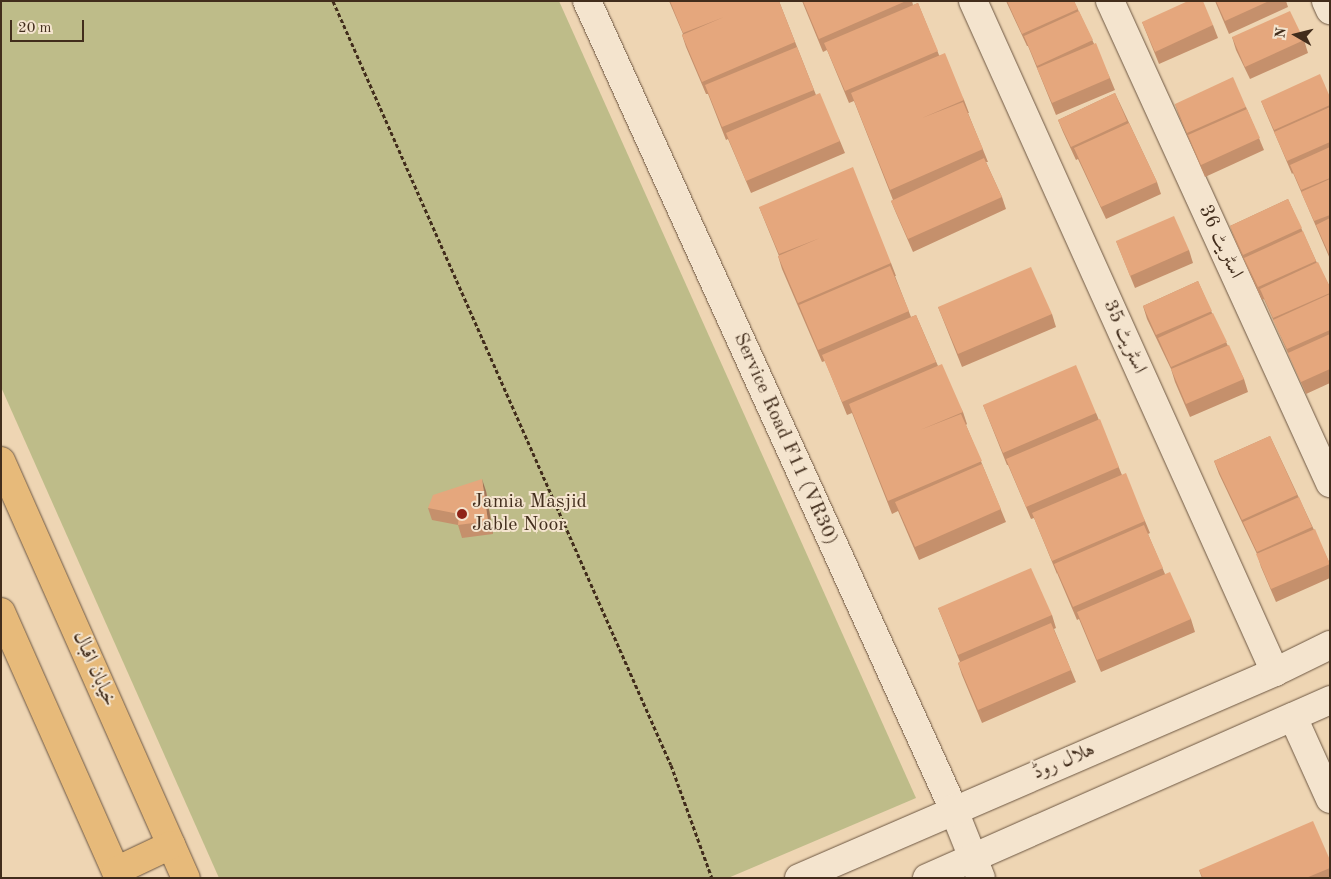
<!DOCTYPE html>
<html>
<head>
<meta charset="utf-8">
<style>
	body { margin:0 }
	#map { position:relative; width:1331px; height:879px; overflow:hidden; background:#eed5b3; font-family:"Old Standard TT",Amiri,serif }
	div>[style] { position:absolute }
	[style*='--x'] { left:calc(var(--x)*1px); top:calc(var(--y)*1px); width:calc(var(--w)*1px); rotate:calc(var(--a)*1deg) }
	.green>* { inset:0; background:#bebc89 }
	.path>* { height:3px; margin-top:-1.5px; transform-origin:0; background:repeating-linear-gradient(90deg,#422d1c 0 4px,transparent 0 6.5px) }
	.roads { filter:drop-shadow(0 0 1px #6d5742) drop-shadow(0 0 1px #6d5742) }
	.minor>* { height:28px; margin:-14px; padding:0 14px; transform-origin:14px; border-radius:14px; background:#f4e4ce }
	.major>* { height:28px; margin:-14px; padding:0 14px; transform-origin:14px; border-radius:14px; background:#e7ba7a }
	.wall>* { inset:0; background:#c5906c }
	.shaded-wall>* { inset:0; background:#a07558 }
	.building>* { inset:0; background:#e5a77d }
	.dots>* { width:14px; height:14px; translate:-50% -50%; box-sizing:border-box; border:2px solid #f4e4ce; border-radius:50% }
	span { translate:-50% -50%; white-space:nowrap; text-align:center; line-height:1.15; -webkit-text-stroke:4px #f4e4ce; paint-order:stroke }
	.street-label { font-size:20px; color:#422d1c }
	.poi-label { font-size:20px; color:#422d1c }
	.left { translate:0 -50%; text-align:left }
	.frame { position:absolute; inset:0; border:2px solid #422d1c; pointer-events:none }
	.north { position:absolute; left:1271px; top:10px; width:50px; height:50px; -webkit-text-stroke:4px #f4e4ce; paint-order:stroke; rotate:278deg; font-size:14px; font-weight:700; line-height:20px; text-align:center; color:#422d1c }
	.north::after { content:''; display:block; margin:auto; width:18px; height:22px; background:#422d1c; clip-path:polygon(50% 0,100% 100%,50% 72%,0 100%) }
	.scale { position:absolute; left:10px; top:20px; width:74px; height:22px; box-sizing:border-box; border:2px solid #422d1c; border-top:0; padding-left:6px; font-size:15px; line-height:18px; white-space:nowrap; color:#422d1c; -webkit-text-stroke:4px #f4e4ce; paint-order:stroke }
</style>
</head>
<body>
<div id="map">
	<div class="green">
		<div style="clip-path:polygon(1px 1px,559px 1px,916px 798px,728px 878px,219px 878px,1px 387px)"></div>
	</div>
	<div class="path">
		<div style="--x:333;--y:1;--w:835;--a:66.14"></div>
		<div style="--x:671;--y:765;--w:120;--a:70.1"></div>
	</div>
	<div class="roads">
		<div class="minor">
			<div style="--x:587;--y:1;--w:886;--a:65.6"></div>
			<div style="--x:953;--y:808;--w:75;--a:68.2"></div>
			<div style="--x:973;--y:1;--w:736;--a:65.77"></div>
			<div style="--x:1110;--y:1;--w:530;--a:65.47"></div>
			<div style="--x:1326;--y:1;--w:10;--a:66"></div>
			<div style="--x:1293;--y:717;--w:90;--a:65.7"></div>
			<div style="--x:799;--y:878;--w:519;--a:-23.4"></div>
			<div style="--x:1275;--y:672;--w:61;--a:-26.1"></div>
			<div style="--x:927;--y:878;--w:441;--a:-23.8"></div>
		</div>
		<div class="major">
			<div style="--x:1;--y:461;--w:456;--a:66.1"></div>
			<div style="--x:1;--y:612;--w:291;--a:66.1"></div>
			<div style="--x:116;--y:871;--w:61;--a:-25.3"></div>
		</div>
	</div>
	<div class="wall">
		<div style="clip-path:polygon(669px 1px,779px 1px,816px 95px,840px 141px,845px 153px,751px 193px,728px 139px,726px 140px,708px 94px,706px 94px,686px 47px,682px 35px,683px 34px)"></div>
		<div style="clip-path:polygon(802px 1px,912px 1px,913px 5px,918px 3px,939px 55px,964px 100px,969px 113px,968px 113px,988px 162px,986px 162px,1002px 197px,1006px 209px,913px 252px,896px 213px,891px 201px,893px 200px,854px 101px,849px 103px,827px 50px,823px 52px)"></div>
		<div style="clip-path:polygon(1006px 1px,1074px 1px,1110px 78px,1115px 90px,1056px 115px,1028px 46px,1027px 46px)"></div>
		<div style="clip-path:polygon(1215px 1px,1286px 1px,1288px 7px,1229px 34px)"></div>
		<div style="clip-path:polygon(1142px 22px,1213px 25px,1218px 38px,1159px 64px)"></div>
		<div style="clip-path:polygon(1232px 37px,1304px 40px,1308px 53px,1250px 79px,1236px 50px)"></div>
		<div style="clip-path:polygon(1115px 93px,1157px 182px,1161px 194px,1106px 219px,1078px 159px,1076px 160px,1063px 132px,1058px 120px)"></div>
		<div style="clip-path:polygon(1330px 97px,1330px 259px,1293px 173px,1292px 174px,1266px 113px,1261px 101px)"></div>
		<div style="clip-path:polygon(1175px 104px,1246px 107px,1264px 150px,1205px 177px,1179px 116px)"></div>
		<div style="clip-path:polygon(1288px 199px,1317px 263px,1330px 287px,1330px 383px,1306px 394px,1264px 299px,1262px 300px,1234px 238px,1230px 226px)"></div>
		<div style="clip-path:polygon(759px 207px,891px 263px,896px 276px,895px 276px,911px 317px,916px 315px,938px 366px,963px 412px,967px 424px,966px 425px,1006px 522px,919px 560px,898px 511px,892px 514px,852px 413px,847px 415px,825px 361px,822px 362px,782px 269px,778px 256px,779px 256px)"></div>
		<div style="clip-path:polygon(1116px 241px,1189px 250px,1193px 263px,1135px 288px)"></div>
		<div style="clip-path:polygon(1198px 281px,1212px 313px,1244px 379px,1248px 392px,1190px 417px,1175px 382px,1171px 369px,1147px 319px,1143px 306px)"></div>
		<div style="clip-path:polygon(938px 307px,1052px 314px,1056px 327px,962px 367px)"></div>
		<div style="clip-path:polygon(983px 405px,1096px 413px,1122px 475px,1145px 521px,1150px 533px,1148px 534px,1165px 574px,1191px 619px,1195px 632px,1101px 672px,1079px 619px,1077px 620px,1057px 573px,1057px 574px,1034px 518px,1031px 519px,1008px 465px,1007px 465px)"></div>
		<div style="clip-path:polygon(1270px 436px,1330px 564px,1330px 578px,1276px 602px,1261px 567px,1257px 554px,1219px 474px,1214px 461px)"></div>
		<div style="clip-path:polygon(486px 491px,493px 534px,462px 538px,458px 525px,432px 520px,428px 508px)"></div>
		<div style="clip-path:polygon(938px 608px,1052px 615px,1056px 628px,1054px 629px,1076px 682px,982px 723px,962px 675px,958px 663px,960px 662px)"></div>
		<div style="clip-path:polygon(1330px 860px,1330px 878px,1202px 878px,1199px 870px)"></div>
	</div>
	<div class="shaded-wall">
		<div style="clip-path:polygon(482px 479px,486px 491px,493px 534px,488px 521px)"></div>
	</div>
	<div class="building">
		<div style="clip-path:polygon(670px 1px,779px 1px,795px 42px,702px 82px,682px 35px,724px 17px,683px 33px)"></div>
		<div style="clip-path:polygon(803px 1px,906px 1px,819px 39px)"></div>
		<div style="clip-path:polygon(1007px 1px,1074px 1px,1078px 9px,1022px 34px)"></div>
		<div style="clip-path:polygon(1188px 1px,1203px 1px,1213px 25px,1155px 52px,1142px 22px)"></div>
		<div style="clip-path:polygon(1216px 1px,1269px 1px,1225px 21px)"></div>
		<div style="clip-path:polygon(918px 3px,938px 51px,845px 91px,824px 43px)"></div>
		<div style="clip-path:polygon(1079px 11px,1093px 40px,1037px 66px,1024px 36px)"></div>
		<div style="clip-path:polygon(1290px 11px,1304px 40px,1245px 67px,1232px 37px)"></div>
		<div style="clip-path:polygon(1096px 43px,1110px 78px,1052px 103px,1037px 68px)"></div>
		<div style="clip-path:polygon(797px 47px,814px 90px,722px 127px,705px 85px)"></div>
		<div style="clip-path:polygon(945px 53px,964px 100px,922px 118px,963px 102px,983px 149px,890px 190px,851px 93px)"></div>
		<div style="clip-path:polygon(1320px 74px,1330px 97px,1330px 105px,1274px 130px,1261px 101px)"></div>
		<div style="clip-path:polygon(1233px 77px,1246px 107px,1187px 133px,1175px 104px)"></div>
		<div style="clip-path:polygon(820px 93px,840px 141px,746px 181px,726px 133px)"></div>
		<div style="clip-path:polygon(1115px 93px,1127px 121px,1071px 147px,1058px 120px)"></div>
		<div style="clip-path:polygon(1330px 107px,1330px 142px,1287px 161px,1274px 132px)"></div>
		<div style="clip-path:polygon(1247px 109px,1260px 138px,1201px 165px,1188px 135px)"></div>
		<div style="clip-path:polygon(1129px 123px,1157px 182px,1101px 207px,1074px 148px)"></div>
		<div style="clip-path:polygon(1330px 147px,1330px 178px,1301px 190px,1290px 165px)"></div>
		<div style="clip-path:polygon(984px 158px,1002px 197px,908px 239px,891px 201px)"></div>
		<div style="clip-path:polygon(853px 167px,891px 263px,798px 303px,778px 256px,820px 238px,779px 254px,759px 207px)"></div>
		<div style="clip-path:polygon(1330px 179px,1330px 215px,1314px 221px,1301px 192px)"></div>
		<div style="clip-path:polygon(1288px 199px,1302px 228px,1243px 255px,1230px 226px)"></div>
		<div style="clip-path:polygon(1174px 216px,1189px 250px,1130px 276px,1116px 241px)"></div>
		<div style="clip-path:polygon(1330px 218px,1330px 254px,1329px 254px,1316px 225px)"></div>
		<div style="clip-path:polygon(1303px 231px,1316px 261px,1258px 287px,1244px 258px)"></div>
		<div style="clip-path:polygon(1318px 262px,1330px 287px,1330px 293px,1273px 318px,1260px 289px)"></div>
		<div style="clip-path:polygon(890px 266px,909px 311px,818px 350px,799px 305px)"></div>
		<div style="clip-path:polygon(1031px 267px,1052px 314px,958px 354px,938px 307px)"></div>
		<div style="clip-path:polygon(1198px 281px,1212px 311px,1156px 335px,1143px 306px)"></div>
		<div style="clip-path:polygon(1330px 294px,1330px 330px,1287px 349px,1273px 320px)"></div>
		<div style="clip-path:polygon(1213px 313px,1227px 342px,1171px 367px,1158px 338px)"></div>
		<div style="clip-path:polygon(916px 315px,936px 362px,842px 402px,822px 355px)"></div>
		<div style="clip-path:polygon(1330px 334px,1330px 369px,1301px 382px,1288px 353px)"></div>
		<div style="clip-path:polygon(1229px 345px,1244px 379px,1186px 404px,1171px 369px)"></div>
		<div style="clip-path:polygon(942px 364px,963px 412px,920px 430px,961px 414px,982px 461px,888px 501px,849px 404px)"></div>
		<div style="clip-path:polygon(1076px 365px,1096px 413px,1003px 453px,983px 405px)"></div>
		<div style="clip-path:polygon(1100px 419px,1119px 467px,1026px 507px,1006px 459px)"></div>
		<div style="clip-path:polygon(1270px 436px,1297px 495px,1242px 520px,1214px 461px)"></div>
		<div style="clip-path:polygon(982px 464px,1001px 509px,915px 547px,895px 502px)"></div>
		<div style="clip-path:polygon(1126px 473px,1145px 521px,1052px 561px,1032px 513px)"></div>
		<div style="clip-path:polygon(482px 479px,488px 521px,458px 525px,459px 514px,428px 508px,433px 495px)"></div>
		<div style="clip-path:polygon(1299px 497px,1312px 527px,1257px 552px,1243px 522px)"></div>
		<div style="clip-path:polygon(1144px 525px,1163px 568px,1073px 607px,1054px 564px)"></div>
		<div style="clip-path:polygon(1315px 529px,1330px 564px,1271px 589px,1256px 554px)"></div>
		<div style="clip-path:polygon(1031px 568px,1052px 615px,958px 655px,938px 608px)"></div>
		<div style="clip-path:polygon(1170px 572px,1191px 619px,1097px 660px,1077px 612px)"></div>
		<div style="clip-path:polygon(1051px 623px,1071px 670px,978px 710px,958px 663px)"></div>
		<div style="clip-path:polygon(1313px 821px,1330px 860px,1330px 868px,1306px 878px,1203px 878px,1199px 870px)"></div>
	</div>
	<div class="dots">
		<div style="left:462px;top:514px;background:#8f2418"></div>
	</div>
	<div class="street-label">
		<span style="left:1220px;top:242px;rotate:65deg">اسٹریٹ 36</span>
		<span style="left:1124px;top:337px;rotate:66deg">اسٹریٹ 35</span>
		<span style="left:785px;top:439px;rotate:66deg">Service Road F11 (VR30)</span>
		<span style="left:94px;top:669px;rotate:66deg">خیابان اقبال</span>
		<span style="left:1064px;top:762px;rotate:-23deg">ہلال روڈ</span>
	</div>
	<div class="poi-label">
		<span class="left" style="left:472px;top:514px">Jamia Masjid<br>Jable Noor</span>
	</div>
	<div class="frame"></div>
	<div class="north">N</div>
	<div class="scale">20 m</div>
</div>
</body>
</html>
